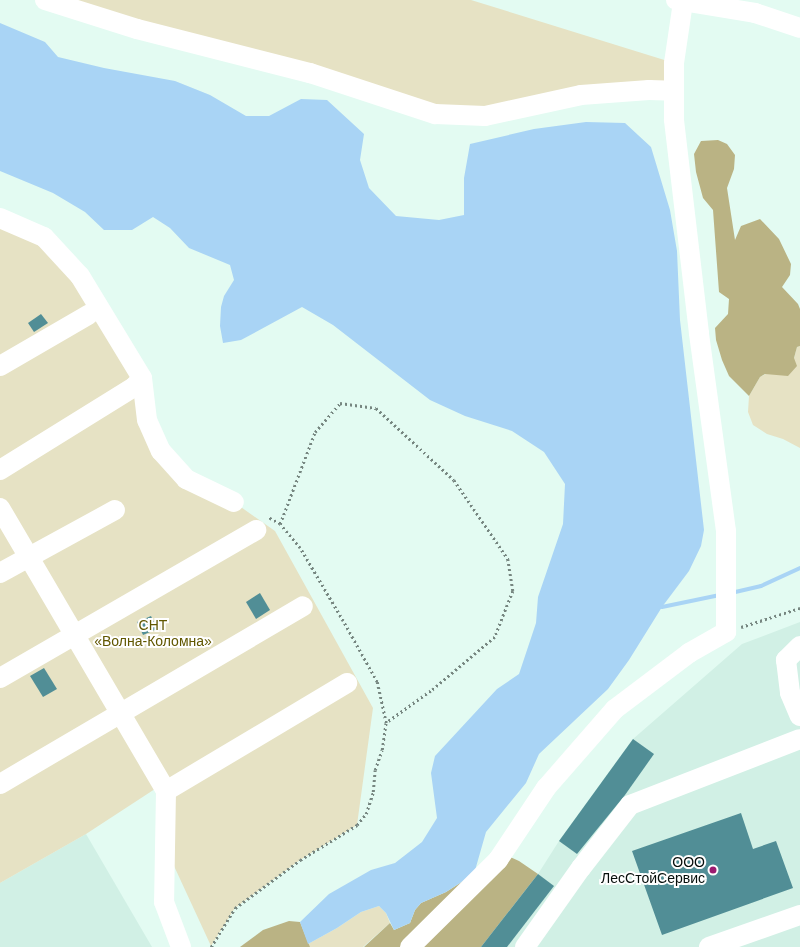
<!DOCTYPE html>
<html>
<head>
<meta charset="utf-8">
<style>
	body { margin:0 }
	#map { position:relative; width:800px; height:947px; overflow:hidden; background:#e3fbf2; font-family:Helvetica,sans-serif }
	div>[style] { position:absolute }
	[style*='--x'] { left:calc(var(--x)*1px); top:calc(var(--y)*1px); width:calc(var(--w)*1px); rotate:calc(var(--a)*1deg) }
	.built>* { inset:0; background:#d1f0e5 }
	.green>* { inset:0; background:#e6e2c4 }
	.forest>* { inset:0; background:#bab384 }
	.water>* { inset:0; background:#a9d4f5 }
	.stream>* { height:4px; margin:-2px; padding:0 2px; transform-origin:2px; border-radius:2px; background:#a9d4f5 }
	.building>* { inset:0; background:#518e96 }
	.path>* { height:2.5px; margin-top:-1.25px; transform-origin:0; background:repeating-linear-gradient(90deg,#768680 0 2px,transparent 0 5px) }
	.minor>* { height:20px; margin:-10px; padding:0 10px; transform-origin:10px; border-radius:10px; background:#fff }
	.dots>* { width:11px; height:11px; translate:-50% -50%; box-sizing:border-box; border:2px solid #fff; border-radius:50% }
	span { translate:-50% -50%; white-space:nowrap; text-align:center; line-height:1.15; -webkit-text-stroke:4px #fff; paint-order:stroke }
	.park-label { font-size:14px; color:#615700 }
	.poi-label { font-size:14px; color:#060e0b }
	.right { translate:-100% -50%; text-align:right }
</style>
</head>
<body>
<div id="map">
	<div class="built">
		<div style="clip-path:polygon(800px 622px,800px 947px,481px 947px,538px 874px,559px 841px,633px 739px,742px 644px)"></div>
		<div style="clip-path:polygon(86px 834px,152px 947px,0 947px,0 883px)"></div>
	</div>
	<div class="green">
		<div style="clip-path:polygon(45px 0,471px 0,674px 63px,673px 91px,435px 114px)"></div>
		<div style="clip-path:polygon(0 218px,44px 237px,142px 378px,161px 451px,275px 531px,373px 708px,357px 825px,300px 860px,235px 908px,211px 946px,174px 866px,158px 787px,86px 834px,0 883px)"></div>
		<div style="clip-path:polygon(800px 346px,800px 448px,783px 439px,767px 434px,753px 425px,748px 412px,749px 396px,760px 377px,794px 358px,797px 347px)"></div>
		<div style="clip-path:polygon(379px 906px,386px 913px,390px 923px,363px 947px,310px 947px,308px 944px,337px 928px,361px 912px)"></div>
	</div>
	<div class="forest">
		<div style="clip-path:polygon(718px 140px,727px 144px,735px 155px,734px 169px,727px 188px,735px 240px,741px 226px,760px 219px,779px 239px,791px 264px,790px 275px,782px 287px,798px 304px,800px 309px,800px 346px,797px 347px,794px 358px,797px 366px,788px 376px,765px 374px,760px 377px,749px 396px,729px 376px,722px 360px,716px 340px,715px 328px,728px 314px,729px 299px,719px 292px,713px 210px,703px 198px,696px 172px,694px 154px,701px 141px)"></div>
		<div style="clip-path:polygon(495px 850px,519px 861px,538px 874px,481px 947px,364px 947px,390px 923px,394px 930px,410px 923px,415px 910px,421px 903px,446px 892px,474px 874px)"></div>
		<div style="clip-path:polygon(289px 921px,300px 922px,310px 947px,240px 947px,263px 930px)"></div>
	</div>
	<div class="water">
		<div style="clip-path:polygon(0 23px,45px 42px,58px 57px,104px 68px,175px 81px,210px 95px,246px 116px,269px 116px,301px 99px,327px 100px,364px 134px,360px 160px,369px 188px,396px 216px,439px 220px,464px 215px,464px 178px,470px 144px,534px 129px,586px 122px,625px 123px,651px 147px,670px 210px,677px 251px,680px 320px,704px 530px,701px 546px,689px 571px,662px 607px,629px 660px,608px 689px,539px 754px,526px 783px,486px 832px,474px 874px,446px 892px,421px 903px,415px 910px,410px 923px,394px 930px,386px 913px,379px 906px,361px 912px,337px 928px,308px 944px,300px 922px,329px 894px,371px 870px,395px 863px,422px 842px,437px 818px,431px 773px,435px 756px,497px 689px,519px 674px,536px 623px,538px 597px,563px 524px,565px 484px,544px 452px,512px 431px,465px 416px,430px 400px,333px 325px,302px 307px,241px 340px,223px 343px,220px 326px,221px 307px,224px 296px,234px 280px,230px 265px,189px 248px,170px 228px,153px 217px,132px 230px,104px 230px,85px 212px,53px 193px,0 171px)"></div>
	</div>
	<div class="stream">
		<div style="--x:731;--y:593;--w:31;--a:-13"></div>
		<div style="--x:761;--y:586;--w:43;--a:-24.8"></div>
		<div style="--x:662;--y:607;--w:59;--a:-11.7"></div>
	</div>
	<div class="building">
		<div style="clip-path:polygon(41px 314px,48px 323px,34px 332px,28px 323px)"></div>
		<div style="clip-path:polygon(260px 593px,270px 610px,256px 619px,246px 602px)"></div>
		<div style="clip-path:polygon(151px 616px,157px 629px,143px 635px,137px 622px)"></div>
		<div style="clip-path:polygon(44px 668px,57px 689px,43px 697px,30px 676px)"></div>
		<div style="clip-path:polygon(633px 739px,654px 754px,625px 795px,577px 854px,559px 841px)"></div>
		<div style="clip-path:polygon(741px 813px,753px 849px,776px 841px,793px 888px,662px 935px,632px 851px)"></div>
		<div style="clip-path:polygon(538px 874px,554px 886px,507px 947px,481px 947px)"></div>
	</div>
	<div class="path">
		<div style="--x:280;--y:524;--w:98;--a:-69.2"></div>
		<div style="--x:315;--y:432;--w:38;--a:-49"></div>
		<div style="--x:340;--y:403;--w:36;--a:8"></div>
		<div style="--x:376;--y:408;--w:106;--a:42.7"></div>
		<div style="--x:454;--y:480;--w:96;--a:55.6"></div>
		<div style="--x:508;--y:559;--w:32;--a:81"></div>
		<div style="--x:513;--y:591;--w:49;--a:111.4"></div>
		<div style="--x:495;--y:637;--w:84;--a:139.8"></div>
		<div style="--x:431;--y:691;--w:55;--a:144.6"></div>
		<div style="--x:741;--y:627;--w:62;--a:-17.9"></div>
		<div style="--x:211;--y:947;--w:46;--a:-58.4"></div>
		<div style="--x:235;--y:908;--w:81;--a:-36.4"></div>
		<div style="--x:300;--y:860;--w:67;--a:-31.6"></div>
		<div style="--x:357;--y:825;--w:14;--a:-51"></div>
		<div style="--x:366;--y:814;--w:23;--a:-72"></div>
		<div style="--x:373;--y:792;--w:22;--a:-85"></div>
		<div style="--x:375;--y:770;--w:21;--a:-71"></div>
		<div style="--x:382;--y:750;--w:27;--a:-82"></div>
		<div style="--x:386;--y:723;--w:42;--a:-102.4"></div>
		<div style="--x:377;--y:682;--w:70;--a:-119.1"></div>
		<div style="--x:343;--y:621;--w:85;--a:-120.5"></div>
		<div style="--x:300;--y:548;--w:31;--a:-130"></div>
		<div style="--x:280;--y:524;--w:13;--a:-151"></div>
	</div>
	<div class="minor">
		<div style="--x:45;--y:0;--w:96;--a:17.5"></div>
		<div style="--x:137;--y:29;--w:179;--a:14.3"></div>
		<div style="--x:310;--y:73;--w:132;--a:18.2"></div>
		<div style="--x:435;--y:114;--w:50;--a:2.3"></div>
		<div style="--x:485;--y:116;--w:98;--a:-12.3"></div>
		<div style="--x:581;--y:95;--w:68;--a:-4.2"></div>
		<div style="--x:649;--y:90;--w:24;--a:2"></div>
		<div style="--x:676;--y:0;--w:80;--a:9.3"></div>
		<div style="--x:755;--y:13;--w:47;--a:18.4"></div>
		<div style="--x:0;--y:218;--w:48;--a:23.4"></div>
		<div style="--x:44;--y:237;--w:53;--a:47.3"></div>
		<div style="--x:80;--y:276;--w:119;--a:58.7"></div>
		<div style="--x:142;--y:378;--w:42;--a:83.2"></div>
		<div style="--x:147;--y:420;--w:34;--a:66"></div>
		<div style="--x:161;--y:451;--w:38;--a:48"></div>
		<div style="--x:186;--y:479;--w:53;--a:25.6"></div>
		<div style="--x:0;--y:366;--w:102;--a:-30.1"></div>
		<div style="--x:0;--y:470;--w:158;--a:-31.8"></div>
		<div style="--x:134;--y:387;--w:12;--a:-48"></div>
		<div style="--x:0;--y:508;--w:328;--a:59.6"></div>
		<div style="--x:166;--y:791;--w:111;--a:91"></div>
		<div style="--x:164;--y:902;--w:48;--a:69.3"></div>
		<div style="--x:0;--y:573;--w:131;--a:-28.7"></div>
		<div style="--x:800;--y:646;--w:20;--a:135"></div>
		<div style="--x:786;--y:660;--w:33;--a:83"></div>
		<div style="--x:790;--y:693;--w:25;--a:67"></div>
		<div style="--x:0;--y:678;--w:296;--a:-30"></div>
		<div style="--x:0;--y:784;--w:351;--a:-30.4"></div>
		<div style="--x:166;--y:791;--w:211;--a:-30.8"></div>
		<div style="--x:410;--y:947;--w:124;--a:-44.7"></div>
		<div style="--x:498;--y:860;--w:87;--a:-56.3"></div>
		<div style="--x:546;--y:788;--w:105;--a:-48.9"></div>
		<div style="--x:615;--y:709;--w:93;--a:-37.1"></div>
		<div style="--x:689;--y:653;--w:43;--a:-29.6"></div>
		<div style="--x:726;--y:632;--w:101;--a:-90"></div>
		<div style="--x:726;--y:531;--w:200;--a:-97.8"></div>
		<div style="--x:699;--y:333;--w:215;--a:-96.7"></div>
		<div style="--x:674;--y:119;--w:56;--a:-90"></div>
		<div style="--x:674;--y:63;--w:62;--a:-81.6"></div>
		<div style="--x:525;--y:947;--w:97;--a:-54.7"></div>
		<div style="--x:581;--y:868;--w:80;--a:-52.1"></div>
		<div style="--x:630;--y:805;--w:182;--a:-21.2"></div>
		<div style="--x:709;--y:947;--w:96;--a:-19.4"></div>
	</div>
	<div class="dots">
		<div style="left:713px;top:870px;background:#9b1b70"></div>
	</div>
	<div class="park-label">
		<span style="left:153px;top:633px">СНТ<br>«Волна-Коломна»</span>
	</div>
	<div class="poi-label">
		<span class="right" style="left:705px;top:870px">ООО<br>ЛесСтойСервис</span>
	</div>
</div>
</body>
</html>
